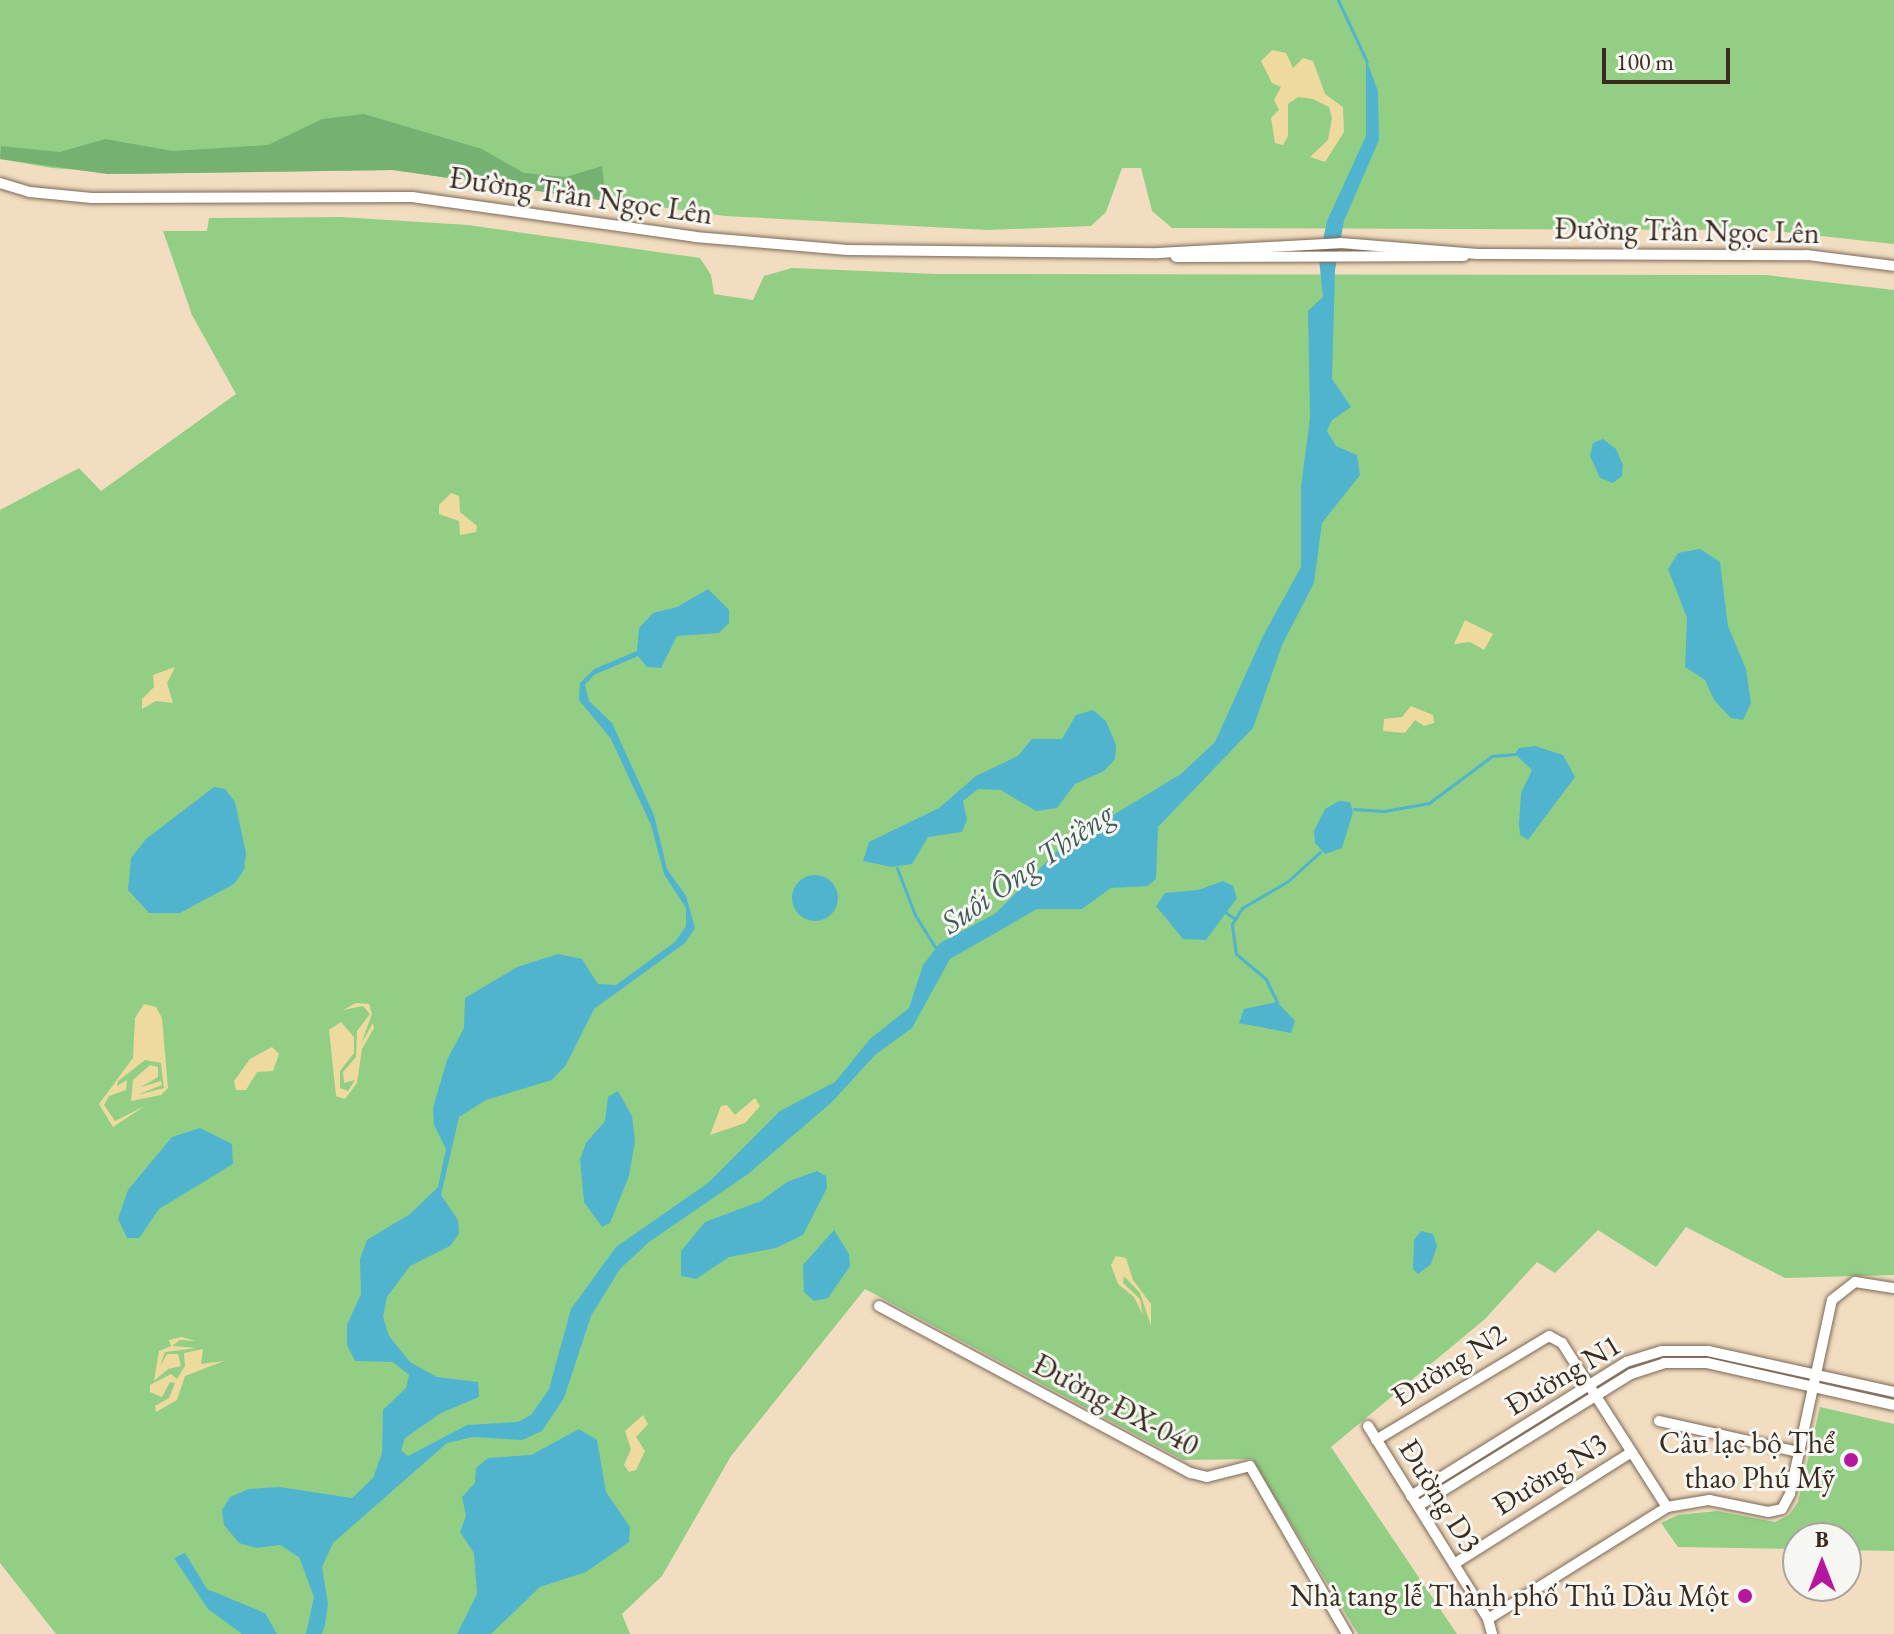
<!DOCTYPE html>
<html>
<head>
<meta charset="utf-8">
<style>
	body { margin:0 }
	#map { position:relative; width:1894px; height:1634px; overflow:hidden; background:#f2ddc1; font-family:"EB Garamond",serif }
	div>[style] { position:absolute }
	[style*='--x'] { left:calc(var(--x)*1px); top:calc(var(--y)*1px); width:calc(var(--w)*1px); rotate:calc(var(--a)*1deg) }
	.green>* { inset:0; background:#92cf85 }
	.forest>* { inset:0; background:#75b272 }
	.sand>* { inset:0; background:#eeda9e }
	.water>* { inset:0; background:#50b4cf }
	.round { border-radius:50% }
	.stream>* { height:3px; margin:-1.5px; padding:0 1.5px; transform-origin:1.5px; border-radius:1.5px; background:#50b4cf }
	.roads { filter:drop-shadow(0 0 2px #7b6957) drop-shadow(0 0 2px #7b6957) }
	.minor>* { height:10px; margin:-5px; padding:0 5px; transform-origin:5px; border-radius:5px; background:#fff }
	.dots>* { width:22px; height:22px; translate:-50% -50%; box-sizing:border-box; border:4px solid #f6f6f2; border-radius:50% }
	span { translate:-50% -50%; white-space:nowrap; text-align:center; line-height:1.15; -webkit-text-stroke:6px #f6f6f2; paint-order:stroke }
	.street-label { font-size:30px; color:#3b2a1e }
	.poi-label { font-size:30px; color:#3b2a1e }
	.right { translate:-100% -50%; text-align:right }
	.water-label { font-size:32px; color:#425a5c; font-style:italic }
	.north { position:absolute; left:1782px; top:1522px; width:80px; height:80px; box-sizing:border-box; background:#f6f6f2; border:2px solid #aba49d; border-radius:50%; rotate:0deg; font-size:22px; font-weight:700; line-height:32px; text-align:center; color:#3b2a1e }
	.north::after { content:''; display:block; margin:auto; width:28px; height:36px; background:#b5179e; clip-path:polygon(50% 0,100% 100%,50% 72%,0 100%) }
	.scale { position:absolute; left:1602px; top:48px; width:128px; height:36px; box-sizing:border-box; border:4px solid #3b2a1e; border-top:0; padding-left:10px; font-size:24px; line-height:28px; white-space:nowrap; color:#3b2a1e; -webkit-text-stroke:6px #f6f6f2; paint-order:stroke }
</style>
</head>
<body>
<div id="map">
	<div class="green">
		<div style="clip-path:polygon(0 0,1894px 0,1894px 244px,1766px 230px,1172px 228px,1152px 211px,1141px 168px,1122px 168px,1106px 212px,1091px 226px,988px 230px,725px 216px,393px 170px,129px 174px,52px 168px,0 159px)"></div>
		<div style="clip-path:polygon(341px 217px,468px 225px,700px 258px,711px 275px,714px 294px,753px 300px,764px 276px,792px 268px,937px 274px,1766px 275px,1894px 290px,1894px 1275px,1785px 1278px,1686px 1227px,1656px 1267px,1598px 1230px,1555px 1273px,1537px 1262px,1485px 1319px,1331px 1447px,1457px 1634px,1358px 1634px,1252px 1459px,1183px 1460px,865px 1289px,731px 1456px,662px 1576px,622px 1614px,630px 1634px,56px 1634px,0 1563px,0 510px,79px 468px,101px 491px,236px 394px,192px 315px,163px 231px,207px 231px,209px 218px)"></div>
		<div style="clip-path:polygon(1820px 1407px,1894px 1424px,1894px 1551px,1846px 1550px,1846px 1538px,1798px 1538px,1798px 1549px,1678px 1547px,1661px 1523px,1678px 1515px,1717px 1511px,1775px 1522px,1789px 1515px,1798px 1502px)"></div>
	</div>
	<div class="forest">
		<div style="clip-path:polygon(364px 114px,482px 149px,524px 173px,566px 177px,602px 166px,606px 201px,393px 170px,107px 174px,0 159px,1px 146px,60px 152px,105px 139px,173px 151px,268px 145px,322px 119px)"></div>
	</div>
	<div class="sand">
		<div style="clip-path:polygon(1272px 50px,1286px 53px,1293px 68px,1303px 58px,1313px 61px,1325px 94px,1343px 107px,1344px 132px,1325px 162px,1310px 157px,1328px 140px,1332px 118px,1329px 107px,1313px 99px,1298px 97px,1288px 104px,1288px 136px,1283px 145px,1275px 143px,1271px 118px,1279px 110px,1274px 100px,1281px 87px,1272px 83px,1261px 61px)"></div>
		<div style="clip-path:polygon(451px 493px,459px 496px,460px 512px,477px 526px,476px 532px,460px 535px,459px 521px,439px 514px,439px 505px)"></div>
		<div style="clip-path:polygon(1465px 620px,1493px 634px,1484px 650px,1470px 642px,1454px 644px)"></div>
		<div style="clip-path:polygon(175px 667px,167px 683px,173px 703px,156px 701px,142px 709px,142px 699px,154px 687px,153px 675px)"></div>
		<div style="clip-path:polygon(1411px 706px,1433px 715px,1434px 723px,1424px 726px,1415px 720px,1405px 733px,1383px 731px,1384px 719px,1402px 717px)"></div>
		<div style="clip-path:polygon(356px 1003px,369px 1004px,372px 1014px,361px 1044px,373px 1023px,374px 1028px,362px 1049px,357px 1083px,345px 1099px,336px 1096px,329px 1030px,341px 1022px,354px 1037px,354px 1053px,340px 1071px,340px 1088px,348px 1091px,355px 1080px,344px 1083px,343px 1072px,356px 1057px,357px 1031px,370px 1014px,363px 1006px,343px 1010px)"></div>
		<div style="clip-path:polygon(144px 1004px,156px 1007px,162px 1018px,168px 1088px,161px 1095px,131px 1101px,133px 1080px,150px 1065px,158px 1067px,158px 1077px,141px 1087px,161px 1081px,162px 1085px,137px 1095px,164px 1088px,161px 1063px,145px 1060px,118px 1081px,117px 1086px,127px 1080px,126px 1090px,109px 1096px,104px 1105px,115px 1121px,145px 1106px,113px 1127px,99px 1104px,133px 1058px,135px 1018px)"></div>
		<div style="clip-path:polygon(272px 1047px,279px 1054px,273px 1071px,257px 1072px,246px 1090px,236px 1090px,234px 1081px,250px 1059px)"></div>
		<div style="clip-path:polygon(755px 1098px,760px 1106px,745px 1123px,710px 1135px,721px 1106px,727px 1105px,735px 1115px)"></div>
		<div style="clip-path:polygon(1116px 1256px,1126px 1258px,1133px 1280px,1151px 1304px,1151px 1326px,1140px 1293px,1124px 1276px,1123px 1283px,1140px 1299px,1143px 1315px,1134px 1297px,1118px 1284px,1111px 1265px)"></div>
		<div style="clip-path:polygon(182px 1337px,196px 1341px,180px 1340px,172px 1346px,197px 1348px,165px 1352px,160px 1366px,167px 1354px,178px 1354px,181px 1366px,168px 1369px,154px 1381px,159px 1351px,171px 1346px,169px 1340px)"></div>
		<div style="clip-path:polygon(203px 1349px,201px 1364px,224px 1361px,185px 1376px,177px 1400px,156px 1412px,155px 1406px,169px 1398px,175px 1383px,170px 1382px,162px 1397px,150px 1392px,150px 1385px,171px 1374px,177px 1379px,185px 1366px,184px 1353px)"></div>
		<div style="clip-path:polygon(643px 1415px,648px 1424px,636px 1437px,645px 1451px,636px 1470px,629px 1472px,624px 1465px,631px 1449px,625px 1431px)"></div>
	</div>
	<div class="water">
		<div style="clip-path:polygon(1366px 59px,1378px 91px,1379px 140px,1344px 221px,1335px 270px,1332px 379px,1351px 407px,1332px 420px,1327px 431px,1336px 446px,1357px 455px,1360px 475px,1322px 523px,1314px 583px,1282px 645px,1253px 728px,1158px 827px,1156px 879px,1148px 886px,1111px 888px,1082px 909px,1037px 909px,950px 959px,912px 1028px,875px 1055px,832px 1102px,748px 1174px,649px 1242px,620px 1269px,591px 1316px,564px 1398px,542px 1431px,522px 1440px,473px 1437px,447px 1443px,333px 1543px,322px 1567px,328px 1604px,325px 1625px,322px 1634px,306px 1634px,314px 1597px,299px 1557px,280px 1545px,256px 1548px,239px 1543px,224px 1525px,222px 1510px,230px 1497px,249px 1489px,279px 1487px,352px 1498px,373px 1478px,382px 1453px,383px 1410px,406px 1388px,409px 1375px,393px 1362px,355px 1361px,347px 1345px,347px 1325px,361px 1294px,360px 1259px,367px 1240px,410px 1214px,438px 1187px,446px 1149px,434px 1125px,433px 1108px,447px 1060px,464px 1028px,465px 998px,517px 967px,558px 954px,582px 959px,598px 984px,616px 985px,675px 942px,686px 926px,686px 908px,664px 874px,651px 825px,611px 739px,579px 700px,580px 683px,594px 669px,637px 651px,639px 628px,653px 613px,677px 607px,708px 589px,729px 610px,729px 623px,719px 633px,677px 636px,661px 668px,647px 667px,638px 656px,594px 675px,585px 685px,589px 701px,612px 723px,654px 815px,667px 869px,686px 896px,695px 928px,685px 943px,594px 1009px,566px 1065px,552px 1080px,486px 1100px,459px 1117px,441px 1195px,458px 1220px,459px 1234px,450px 1246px,410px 1266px,387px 1297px,383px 1317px,389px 1336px,410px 1362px,437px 1377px,478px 1382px,479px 1397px,441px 1413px,405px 1438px,401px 1450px,408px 1456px,467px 1425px,518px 1422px,531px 1415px,549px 1389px,571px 1309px,616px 1247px,708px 1183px,780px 1111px,835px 1082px,870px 1039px,909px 1008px,923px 965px,940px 943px,996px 913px,1062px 846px,1181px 774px,1215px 742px,1263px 636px,1301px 567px,1301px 486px,1310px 418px,1308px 311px,1323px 297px,1319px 259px,1327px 221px,1366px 136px)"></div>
		<div style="clip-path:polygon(1603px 439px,1616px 449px,1623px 465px,1622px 476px,1613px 483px,1600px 478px,1590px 456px,1593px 443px)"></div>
		<div style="clip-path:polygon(1700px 549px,1720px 562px,1728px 626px,1746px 669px,1751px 703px,1743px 720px,1731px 718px,1714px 700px,1705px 680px,1685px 667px,1687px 618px,1668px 569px,1678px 553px)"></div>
		<div style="clip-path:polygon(1093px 710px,1106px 721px,1116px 745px,1115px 759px,1104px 771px,1075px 784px,1057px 808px,1036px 811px,1001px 790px,978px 789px,963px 801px,967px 820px,962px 832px,928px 837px,912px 864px,892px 867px,863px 861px,869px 842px,939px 808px,976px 776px,1018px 756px,1032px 739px,1062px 739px,1076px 715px)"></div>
		<div style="clip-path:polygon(1535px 746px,1563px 755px,1575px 777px,1528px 840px,1520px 835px,1519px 824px,1521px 793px,1532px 770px,1515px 754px,1519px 748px)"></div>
		<div style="clip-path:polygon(214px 787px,225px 789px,235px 802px,246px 853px,244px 870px,234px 884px,180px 913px,149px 913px,128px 890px,131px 858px,146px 839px)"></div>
		<div style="clip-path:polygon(1339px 801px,1350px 802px,1353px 812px,1342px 848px,1325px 854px,1315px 843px,1314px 831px,1325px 809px)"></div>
		<div class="round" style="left:792px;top:875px;width:46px;height:46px"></div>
		<div style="clip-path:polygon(1223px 881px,1233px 886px,1237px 898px,1206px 940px,1183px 939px,1156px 906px,1165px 893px,1198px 890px)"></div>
		<div style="clip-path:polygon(1277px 1002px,1295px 1021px,1291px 1033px,1239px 1023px,1244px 1009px)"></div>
		<div style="clip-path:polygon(618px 1091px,632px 1116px,635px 1141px,629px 1176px,610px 1223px,602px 1227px,584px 1202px,580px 1159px,586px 1143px,605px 1121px,608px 1097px)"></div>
		<div style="clip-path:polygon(200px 1128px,232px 1144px,233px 1164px,159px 1209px,139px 1238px,127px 1238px,118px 1219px,128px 1190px,172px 1137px)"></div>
		<div style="clip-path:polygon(817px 1171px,826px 1176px,827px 1188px,803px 1235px,776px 1248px,729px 1257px,696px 1279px,681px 1276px,681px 1251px,705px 1222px,761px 1201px,787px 1182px)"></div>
		<div style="clip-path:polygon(834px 1230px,849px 1254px,850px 1266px,828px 1298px,814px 1301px,804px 1292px,803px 1265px)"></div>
		<div style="clip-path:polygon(1421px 1231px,1433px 1234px,1437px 1246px,1431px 1264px,1418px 1274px,1413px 1269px,1414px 1240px)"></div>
		<div style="clip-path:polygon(579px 1429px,597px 1440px,606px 1492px,630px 1527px,629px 1542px,586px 1572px,540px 1587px,491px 1634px,457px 1634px,477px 1594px,474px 1553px,460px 1532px,466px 1516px,462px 1497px,475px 1483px,476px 1468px,488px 1458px,531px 1455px)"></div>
		<div style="clip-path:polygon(185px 1553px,207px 1589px,265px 1613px,277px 1634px,242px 1634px,208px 1609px,174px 1558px)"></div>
	</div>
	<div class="stream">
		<div style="--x:1338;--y:0;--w:68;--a:64.9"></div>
		<div style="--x:1354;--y:809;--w:30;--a:4"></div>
		<div style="--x:1384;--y:811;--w:46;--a:-10.1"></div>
		<div style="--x:1429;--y:803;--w:79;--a:-36.7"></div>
		<div style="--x:1492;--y:756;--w:23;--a:-5"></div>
		<div style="--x:897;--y:868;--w:50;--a:69"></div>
		<div style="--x:915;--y:915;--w:41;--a:57.8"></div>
		<div style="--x:1225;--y:912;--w:11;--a:34"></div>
		<div style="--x:1277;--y:1002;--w:25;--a:-116"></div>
		<div style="--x:1266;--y:979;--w:39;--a:-140"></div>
		<div style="--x:1236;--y:954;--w:30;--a:-98"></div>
		<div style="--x:1232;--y:924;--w:19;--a:-58"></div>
		<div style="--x:1242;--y:908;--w:53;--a:-30.4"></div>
		<div style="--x:1288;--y:881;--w:43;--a:-42.2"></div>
	</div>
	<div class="roads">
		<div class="minor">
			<div style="--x:0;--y:183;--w:31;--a:17"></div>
			<div style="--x:30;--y:192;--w:62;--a:5.5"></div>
			<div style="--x:92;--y:198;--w:320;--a:-0.2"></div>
			<div style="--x:412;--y:197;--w:286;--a:8"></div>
			<div style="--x:695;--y:237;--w:153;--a:4.9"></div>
			<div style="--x:847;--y:250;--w:311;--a:0.6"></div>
			<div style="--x:1158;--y:253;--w:182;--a:-3.1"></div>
			<div style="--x:1340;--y:243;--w:138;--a:4.6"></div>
			<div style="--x:1478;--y:254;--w:329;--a:0.2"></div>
			<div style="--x:1807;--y:255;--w:88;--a:7.2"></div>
			<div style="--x:1176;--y:257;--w:288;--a:-0.2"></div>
			<div style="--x:879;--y:1306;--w:354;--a:28.2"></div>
			<div style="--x:1191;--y:1473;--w:16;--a:14"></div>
			<div style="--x:1207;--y:1477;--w:44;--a:-14.3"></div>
			<div style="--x:1250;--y:1466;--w:194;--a:60"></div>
			<div style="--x:1659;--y:1421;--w:143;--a:12.5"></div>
			<div style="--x:1368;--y:1426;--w:227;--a:58.1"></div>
			<div style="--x:1488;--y:1619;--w:16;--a:75"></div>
			<div style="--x:1376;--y:1440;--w:202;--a:-31"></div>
			<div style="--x:1549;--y:1336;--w:15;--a:28"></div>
			<div style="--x:1562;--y:1343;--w:195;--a:57.4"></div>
			<div style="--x:1411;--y:1496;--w:253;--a:-31.9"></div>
			<div style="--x:1626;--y:1362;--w:38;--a:-17"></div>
			<div style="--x:1662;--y:1351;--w:46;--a:0"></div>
			<div style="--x:1708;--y:1351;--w:190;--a:12.4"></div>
			<div style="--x:1418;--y:1506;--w:251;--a:-31.8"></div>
			<div style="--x:1631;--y:1374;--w:35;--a:-18"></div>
			<div style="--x:1664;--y:1363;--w:43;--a:0"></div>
			<div style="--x:1707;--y:1363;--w:192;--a:12.7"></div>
			<div style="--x:1454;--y:1564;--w:210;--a:-32.2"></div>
			<div style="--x:1488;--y:1619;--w:211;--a:-32"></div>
			<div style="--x:1667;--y:1507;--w:43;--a:-9.5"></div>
			<div style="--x:1709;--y:1500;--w:60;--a:11.5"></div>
			<div style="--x:1768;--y:1512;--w:14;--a:-12"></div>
			<div style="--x:1782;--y:1509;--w:17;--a:-62"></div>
			<div style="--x:1790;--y:1494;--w:198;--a:-77.8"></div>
			<div style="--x:1832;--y:1300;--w:29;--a:-38"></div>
			<div style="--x:1855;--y:1282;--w:39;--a:9"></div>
		</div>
	</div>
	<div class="dots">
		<div style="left:1851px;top:1460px;background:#b5179e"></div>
		<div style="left:1745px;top:1596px;background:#b5179e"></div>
	</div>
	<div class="street-label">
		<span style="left:581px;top:196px;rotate:8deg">Đường Trần Ngọc Lên</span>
		<span style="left:1687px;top:231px;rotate:1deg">Đường Trần Ngọc Lên</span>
		<span style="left:1449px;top:1365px;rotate:-32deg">Đường N2</span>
		<span style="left:1563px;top:1375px;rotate:-31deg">Đường N1</span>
		<span style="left:1116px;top:1405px;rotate:28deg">Đường ĐX-040</span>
		<span style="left:1550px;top:1474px;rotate:-32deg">Đường N3</span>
		<span style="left:1440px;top:1496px;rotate:58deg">Đường D3</span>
	</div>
	<div class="poi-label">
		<span class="right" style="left:1835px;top:1460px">Câu lạc bộ Thể<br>thao Phú Mỹ</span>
		<span class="right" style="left:1729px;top:1596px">Nhà tang lễ Thành phố Thủ Dầu Một</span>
	</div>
	<div class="water-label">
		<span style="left:1027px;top:868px;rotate:-35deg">Suối Ông Thiềng</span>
	</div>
	<div class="north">B</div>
	<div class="scale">100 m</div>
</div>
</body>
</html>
